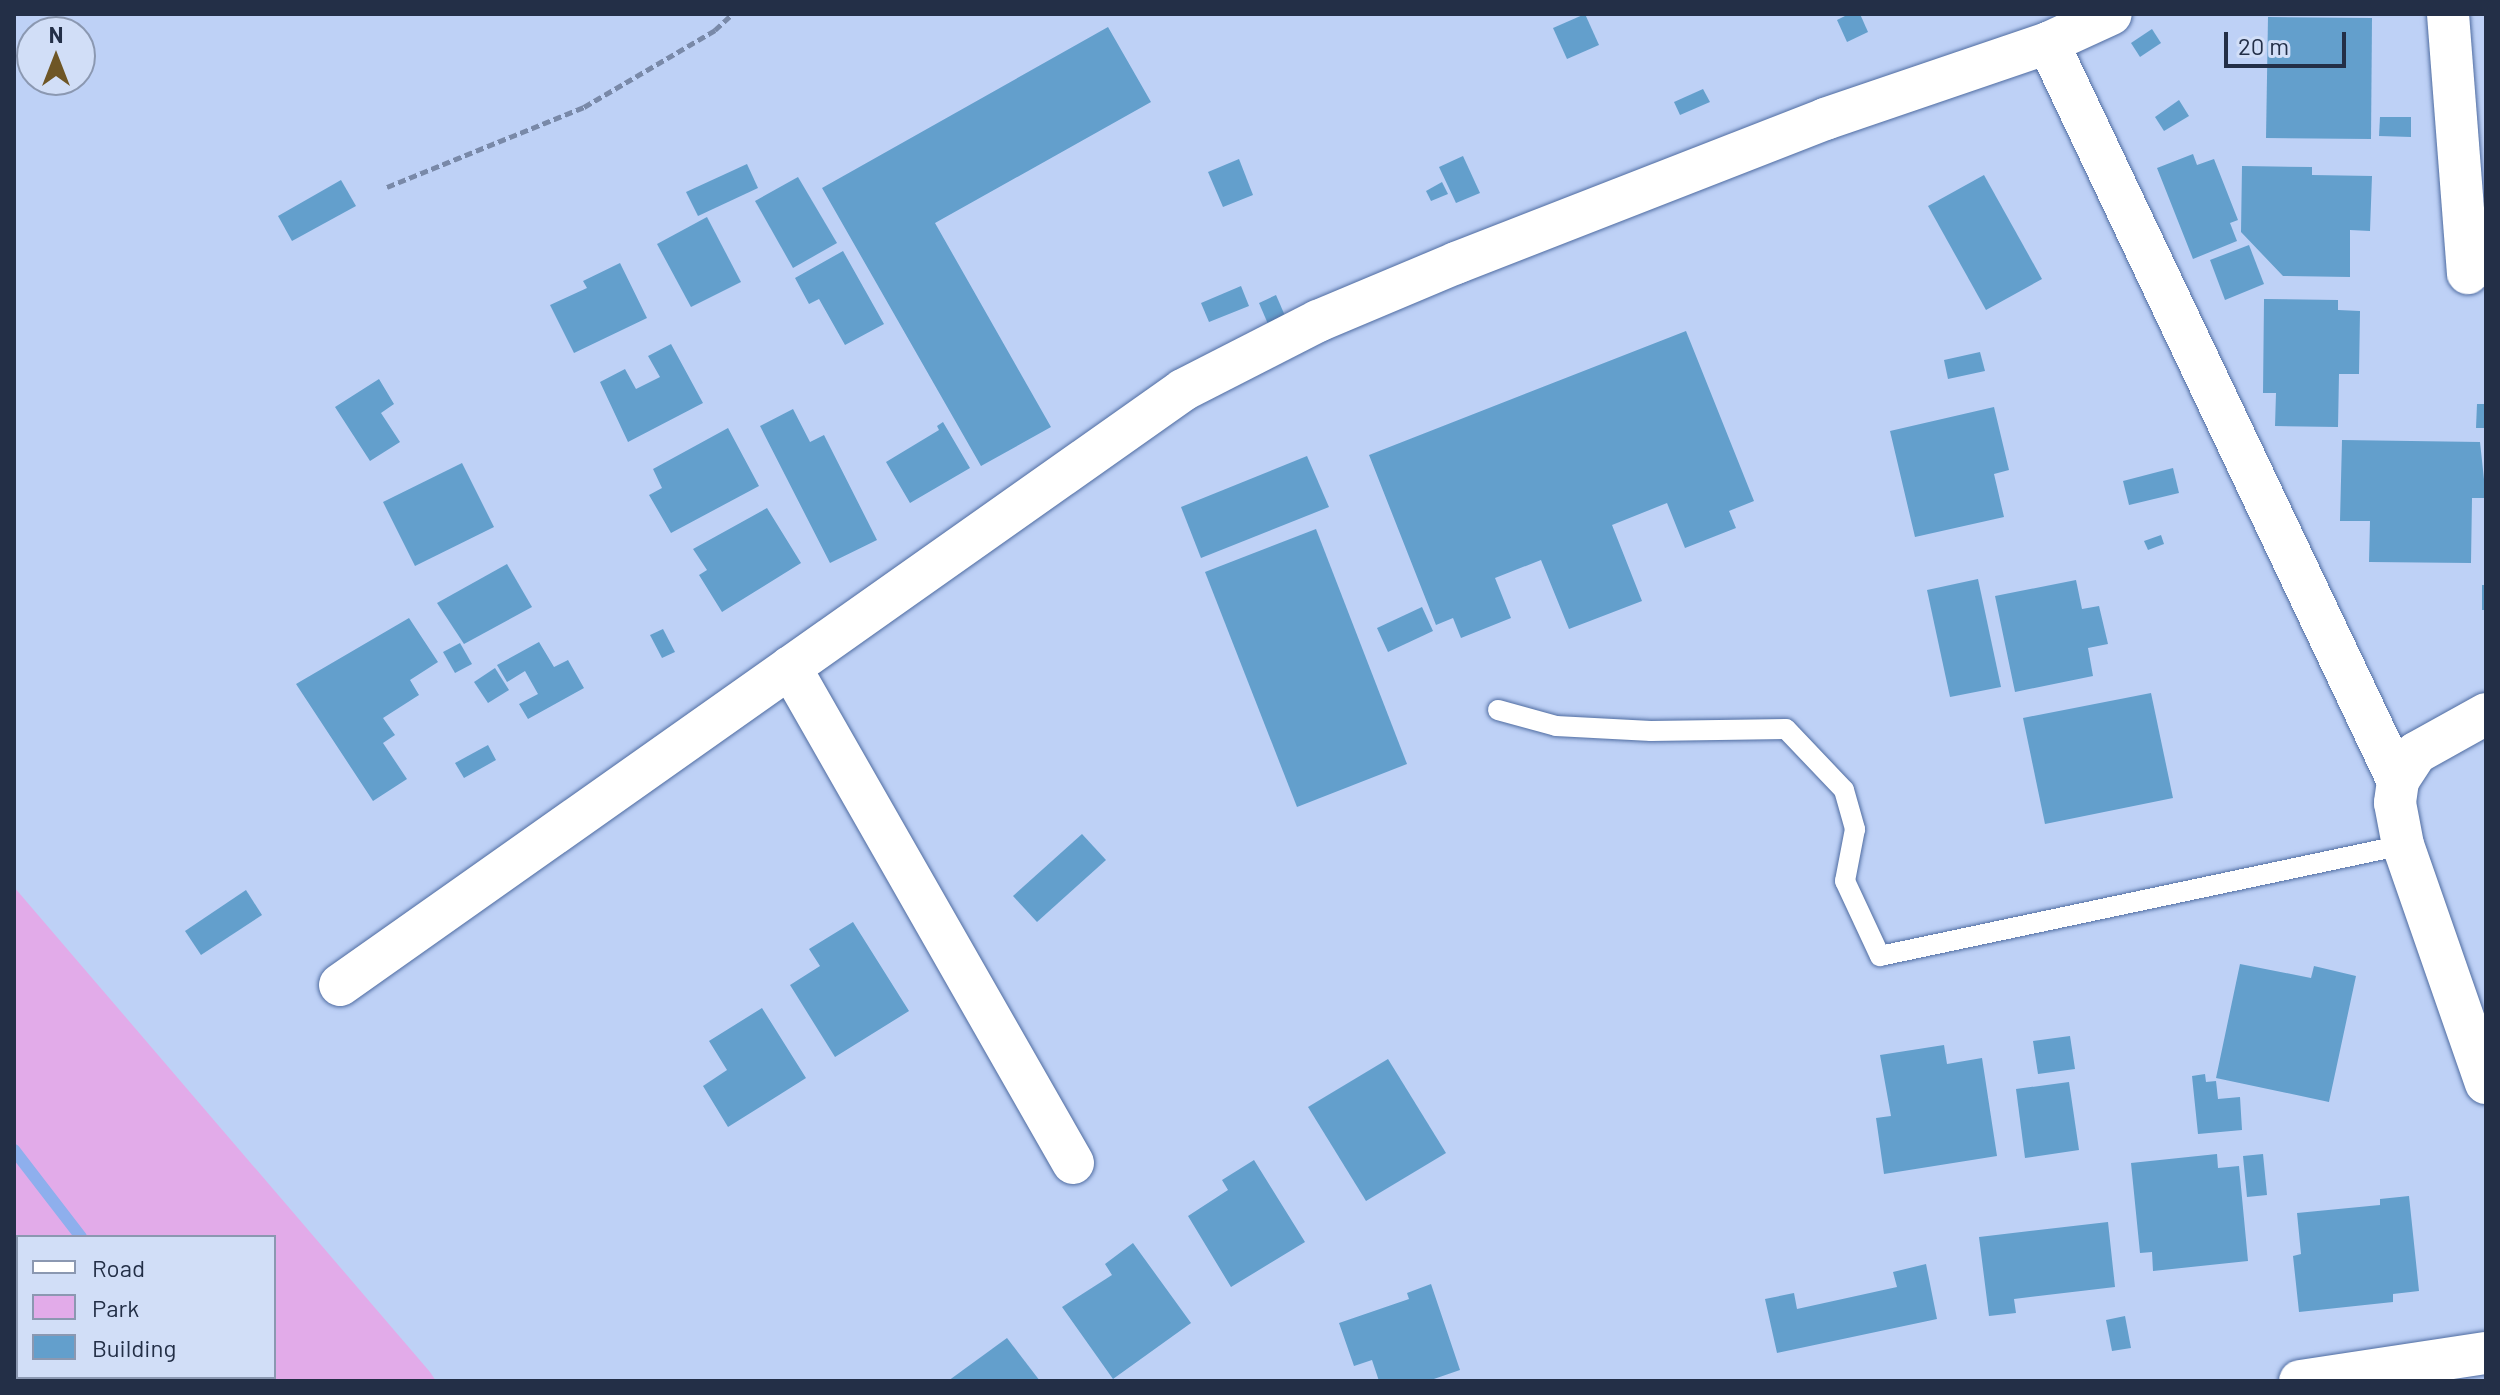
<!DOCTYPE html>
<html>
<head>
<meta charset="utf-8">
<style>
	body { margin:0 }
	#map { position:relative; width:2500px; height:1395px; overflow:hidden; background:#bed1f6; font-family:Barlow,sans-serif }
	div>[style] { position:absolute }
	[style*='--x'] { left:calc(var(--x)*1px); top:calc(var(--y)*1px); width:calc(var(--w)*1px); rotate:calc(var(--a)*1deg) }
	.green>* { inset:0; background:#e2abe9 }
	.stream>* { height:12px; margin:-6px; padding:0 6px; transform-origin:6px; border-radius:6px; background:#8eafed }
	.building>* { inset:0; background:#639fcc }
	.path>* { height:5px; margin-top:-2.5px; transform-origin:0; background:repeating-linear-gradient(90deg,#7989a8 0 8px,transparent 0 12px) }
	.roads { filter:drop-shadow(0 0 2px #4f6ca1) drop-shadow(0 0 2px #4f6ca1) }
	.service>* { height:20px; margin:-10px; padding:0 10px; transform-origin:10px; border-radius:10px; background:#fff }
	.minor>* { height:42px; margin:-21px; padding:0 21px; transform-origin:21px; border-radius:21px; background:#fff }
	span { translate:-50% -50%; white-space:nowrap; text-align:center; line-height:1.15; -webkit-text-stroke:7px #d1def7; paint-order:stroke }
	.frame { position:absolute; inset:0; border:16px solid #232f47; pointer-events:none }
	.legend { position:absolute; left:16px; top:1235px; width:260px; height:144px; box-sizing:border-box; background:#d1def7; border:2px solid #8b98b1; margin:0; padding:10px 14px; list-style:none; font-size:24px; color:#232f47 }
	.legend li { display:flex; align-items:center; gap:16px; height:40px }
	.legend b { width:40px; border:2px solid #8b98b1 }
	.north { position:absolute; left:16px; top:16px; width:80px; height:80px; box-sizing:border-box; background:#d1def7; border:2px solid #8b98b1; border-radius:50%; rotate:0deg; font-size:22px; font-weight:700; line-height:32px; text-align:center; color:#232f47 }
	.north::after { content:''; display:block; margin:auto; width:28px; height:36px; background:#6e5626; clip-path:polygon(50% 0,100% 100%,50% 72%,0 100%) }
	.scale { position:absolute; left:2224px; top:32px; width:122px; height:36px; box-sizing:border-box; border:4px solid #232f47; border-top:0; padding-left:10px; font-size:24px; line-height:28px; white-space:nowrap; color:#232f47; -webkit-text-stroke:6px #d1def7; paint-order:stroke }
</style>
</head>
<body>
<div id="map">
	<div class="green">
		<div style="clip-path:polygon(evenodd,14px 887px,430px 1372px,436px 1381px,14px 1381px,14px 887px,18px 1237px,274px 1237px,274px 1377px,18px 1377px,18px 1237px)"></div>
	</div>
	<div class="stream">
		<div style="--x:14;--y:1150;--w:110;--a:52.4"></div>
		<div style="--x:188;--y:1377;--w:5;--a:53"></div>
	</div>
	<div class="building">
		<div style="clip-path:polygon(1585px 14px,1599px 45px,1567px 59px,1553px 28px)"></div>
		<div style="clip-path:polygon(1849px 14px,1860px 14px,1868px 32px,1847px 42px,1837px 20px)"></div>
		<div style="clip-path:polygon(2268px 17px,2372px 18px,2371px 139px,2266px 138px)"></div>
		<div style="clip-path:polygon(1108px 27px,1151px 102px,935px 223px,1051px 427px,981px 466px,822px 188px)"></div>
		<div style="clip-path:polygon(2152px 29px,2161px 43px,2140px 57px,2131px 43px)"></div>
		<div style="clip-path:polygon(1703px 89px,1710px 102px,1680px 115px,1674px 102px)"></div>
		<div style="clip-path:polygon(2179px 100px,2189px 116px,2164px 131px,2155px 117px)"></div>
		<div style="clip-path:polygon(2380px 117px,2411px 117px,2411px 137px,2379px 136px)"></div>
		<div style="clip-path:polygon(2193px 154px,2197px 165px,2214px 159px,2238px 220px,2230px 223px,2237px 241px,2193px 259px,2157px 168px)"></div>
		<div style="clip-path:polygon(1463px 156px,1480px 193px,1456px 203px,1439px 167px)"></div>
		<div style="clip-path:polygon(1239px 159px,1253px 195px,1223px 207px,1208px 172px)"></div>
		<div style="clip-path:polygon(747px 164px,758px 188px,698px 216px,686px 192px)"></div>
		<div style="clip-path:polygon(2242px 166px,2312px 167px,2312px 175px,2372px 176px,2370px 231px,2350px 230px,2350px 277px,2283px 276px,2241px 232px)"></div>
		<div style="clip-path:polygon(1984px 175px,2042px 279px,1986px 310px,1928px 206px)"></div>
		<div style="clip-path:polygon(798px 177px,837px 243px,793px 268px,755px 201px)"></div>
		<div style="clip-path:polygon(341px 180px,356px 206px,292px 241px,278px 216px)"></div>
		<div style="clip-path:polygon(1442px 182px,1448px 194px,1431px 201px,1426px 191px)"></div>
		<div style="clip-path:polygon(707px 217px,741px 282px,691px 307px,657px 244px)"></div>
		<div style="clip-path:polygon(2249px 245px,2264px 284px,2225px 300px,2210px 260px)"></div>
		<div style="clip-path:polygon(843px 251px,884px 324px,845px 345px,819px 299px,809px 304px,795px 278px)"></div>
		<div style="clip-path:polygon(620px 263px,647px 318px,574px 353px,550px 305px,587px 288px,583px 281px)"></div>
		<div style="clip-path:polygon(1241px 286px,1249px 306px,1209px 322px,1201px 303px)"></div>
		<div style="clip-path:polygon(1276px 295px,1286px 318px,1268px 324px,1259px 303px)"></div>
		<div style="clip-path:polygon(2264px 299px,2338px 300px,2338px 310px,2360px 311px,2359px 374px,2339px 374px,2338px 427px,2275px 426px,2276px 393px,2263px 393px)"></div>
		<div style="clip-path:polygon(1686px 331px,1754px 501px,1729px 511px,1736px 528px,1685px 548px,1667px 503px,1612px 525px,1642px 601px,1569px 629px,1541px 560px,1495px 578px,1511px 618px,1461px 638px,1453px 618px,1436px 625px,1369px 455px)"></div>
		<div style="clip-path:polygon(671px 344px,703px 403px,628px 442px,600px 382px,625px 369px,636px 389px,660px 377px,648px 356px)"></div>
		<div style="clip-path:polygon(1980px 352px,1985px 371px,1948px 379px,1944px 360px)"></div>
		<div style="clip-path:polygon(379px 379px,394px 404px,381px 413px,400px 442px,370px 461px,335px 407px)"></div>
		<div style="clip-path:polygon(2477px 404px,2486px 404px,2486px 428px,2476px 428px)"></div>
		<div style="clip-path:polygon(1994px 407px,2009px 470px,1994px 474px,2004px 517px,1915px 537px,1890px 431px)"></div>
		<div style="clip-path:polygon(793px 409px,810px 442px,824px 435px,877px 540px,830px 563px,760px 426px)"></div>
		<div style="clip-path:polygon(943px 422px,970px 468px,910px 503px,886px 462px,939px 430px,937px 426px)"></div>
		<div style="clip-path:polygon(728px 428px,759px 486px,671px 533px,649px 495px,662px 488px,653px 469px)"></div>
		<div style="clip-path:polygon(2342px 440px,2480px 442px,2486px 498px,2472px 498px,2471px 563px,2369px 562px,2370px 521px,2340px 521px)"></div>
		<div style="clip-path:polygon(1307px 456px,1329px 507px,1201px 558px,1181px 507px)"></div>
		<div style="clip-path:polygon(462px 463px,494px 527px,415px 566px,383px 502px)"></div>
		<div style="clip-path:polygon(2173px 468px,2179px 493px,2129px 505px,2123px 481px)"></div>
		<div style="clip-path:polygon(767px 508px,801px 563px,722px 612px,699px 575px,707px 570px,693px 549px)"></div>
		<div style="clip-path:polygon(1316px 529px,1407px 764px,1297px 807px,1205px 572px)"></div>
		<div style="clip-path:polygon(2161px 535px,2164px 544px,2148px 550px,2144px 541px)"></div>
		<div style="clip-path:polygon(507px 564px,532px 607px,464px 644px,437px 603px)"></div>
		<div style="clip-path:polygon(1978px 579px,2001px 687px,1950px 697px,1927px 590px)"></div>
		<div style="clip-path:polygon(2076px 580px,2082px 609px,2099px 606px,2108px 644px,2088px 648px,2093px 676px,2015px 692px,1995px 596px)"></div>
		<div style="clip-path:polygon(2482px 585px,2486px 585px,2486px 610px,2482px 610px)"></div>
		<div style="clip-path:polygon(1422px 607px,1433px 631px,1388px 652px,1377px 628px)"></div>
		<div style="clip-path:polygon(409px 618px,438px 662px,410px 680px,419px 695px,383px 718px,395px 735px,383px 743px,407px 779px,373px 801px,296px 684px)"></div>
		<div style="clip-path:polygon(663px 629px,675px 652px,662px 658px,650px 635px)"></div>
		<div style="clip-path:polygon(539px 642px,554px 667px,568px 660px,584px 688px,528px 719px,519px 704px,538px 694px,525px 671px,507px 682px,497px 665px)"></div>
		<div style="clip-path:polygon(460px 643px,472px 664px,455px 673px,443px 652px)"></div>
		<div style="clip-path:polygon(495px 668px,509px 690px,488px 703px,474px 682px)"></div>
		<div style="clip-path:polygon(2151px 693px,2173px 798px,2045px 824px,2023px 718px)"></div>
		<div style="clip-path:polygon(488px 745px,496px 760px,464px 778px,455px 763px)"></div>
		<div style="clip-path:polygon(1082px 834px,1106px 860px,1037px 922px,1013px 896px)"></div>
		<div style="clip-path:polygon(246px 890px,262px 915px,201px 955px,185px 931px)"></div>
		<div style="clip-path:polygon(853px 922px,909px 1011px,835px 1057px,790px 985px,820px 966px,809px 949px)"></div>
		<div style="clip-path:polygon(2240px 964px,2311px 978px,2314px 966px,2356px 976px,2329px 1102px,2216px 1078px)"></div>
		<div style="clip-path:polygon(762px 1008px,806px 1078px,728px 1127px,703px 1086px,727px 1070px,709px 1041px)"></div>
		<div style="clip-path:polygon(2070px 1036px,2075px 1069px,2038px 1074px,2033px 1041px)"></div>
		<div style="clip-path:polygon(1944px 1045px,1947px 1064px,1982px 1058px,1997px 1156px,1884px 1174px,1876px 1118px,1891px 1116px,1880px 1055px)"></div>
		<div style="clip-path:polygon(1388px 1059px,1446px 1153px,1366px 1201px,1308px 1107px)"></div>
		<div style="clip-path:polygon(2205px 1074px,2206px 1082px,2216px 1081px,2218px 1099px,2240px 1097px,2242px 1130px,2198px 1134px,2192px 1076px)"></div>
		<div style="clip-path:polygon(2069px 1082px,2079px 1150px,2025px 1158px,2016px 1089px)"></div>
		<div style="clip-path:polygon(2217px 1154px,2218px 1168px,2239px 1166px,2248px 1261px,2153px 1271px,2152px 1252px,2140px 1253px,2131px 1163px)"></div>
		<div style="clip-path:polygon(2263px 1154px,2267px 1195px,2247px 1197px,2243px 1156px)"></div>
		<div style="clip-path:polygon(1254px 1160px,1305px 1242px,1231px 1287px,1188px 1216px,1228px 1190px,1222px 1180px)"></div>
		<div style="clip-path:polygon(2409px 1196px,2419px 1291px,2393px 1294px,2393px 1302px,2299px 1312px,2293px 1256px,2301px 1254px,2297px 1213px,2380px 1205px,2380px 1199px)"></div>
		<div style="clip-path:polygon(2108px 1222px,2115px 1287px,2014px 1299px,2016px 1313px,1989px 1316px,1979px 1237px)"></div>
		<div style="clip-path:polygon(1133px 1243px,1191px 1323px,1113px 1379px,1062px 1307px,1112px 1275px,1105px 1264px)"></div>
		<div style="clip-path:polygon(1926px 1264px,1937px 1319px,1777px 1353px,1765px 1299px,1794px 1293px,1797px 1309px,1897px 1287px,1893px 1272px)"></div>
		<div style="clip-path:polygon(1431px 1284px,1460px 1370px,1428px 1381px,1379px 1381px,1372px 1360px,1354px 1366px,1339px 1323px,1409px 1299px,1407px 1293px)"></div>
		<div style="clip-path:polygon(2125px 1316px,2131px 1348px,2112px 1351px,2106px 1320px)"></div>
		<div style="clip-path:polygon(1007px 1338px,1040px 1381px,948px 1381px)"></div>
	</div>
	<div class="path">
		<div style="--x:387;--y:187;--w:213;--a:-22.1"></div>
		<div style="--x:584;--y:107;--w:152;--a:-30.4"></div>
		<div style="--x:715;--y:30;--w:23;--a:-43"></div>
		<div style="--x:14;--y:1364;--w:5;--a:37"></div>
		<div style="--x:34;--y:1377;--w:7;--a:34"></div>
	</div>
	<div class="roads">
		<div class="service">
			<div style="--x:1498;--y:710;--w:60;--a:15.4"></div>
			<div style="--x:1556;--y:726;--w:95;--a:3"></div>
			<div style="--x:1651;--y:731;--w:135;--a:-0.8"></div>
			<div style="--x:1786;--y:729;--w:84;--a:46.4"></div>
			<div style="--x:1844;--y:790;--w:41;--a:74.2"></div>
			<div style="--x:1855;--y:829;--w:53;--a:100.9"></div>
			<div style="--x:1845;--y:881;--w:83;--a:65"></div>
			<div style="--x:1880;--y:956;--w:535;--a:-11.98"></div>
		</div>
		<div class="minor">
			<div style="--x:2448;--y:14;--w:260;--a:85.6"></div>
			<div style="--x:2048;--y:43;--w:817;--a:64.63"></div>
			<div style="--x:790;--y:667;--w:571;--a:60.29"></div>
			<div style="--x:2486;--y:714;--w:80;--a:150.9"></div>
			<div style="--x:2416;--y:753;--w:33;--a:123"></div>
			<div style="--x:2398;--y:781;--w:22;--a:98"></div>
			<div style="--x:2395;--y:803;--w:43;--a:79.2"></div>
			<div style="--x:2403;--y:845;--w:252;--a:70.8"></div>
			<div style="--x:340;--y:985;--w:1032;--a:-35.21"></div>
			<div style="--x:1183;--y:390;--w:152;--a:-27.1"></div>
			<div style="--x:1318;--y:321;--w:150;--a:-22.8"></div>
			<div style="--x:1456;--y:263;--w:396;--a:-21.3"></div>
			<div style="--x:1825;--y:119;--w:236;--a:-18.8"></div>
			<div style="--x:2048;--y:43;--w:69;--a:-24.7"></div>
			<div style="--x:2300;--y:1381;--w:188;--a:-8.6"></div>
		</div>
	</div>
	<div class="frame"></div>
	<ul class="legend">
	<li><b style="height:10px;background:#fff"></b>Road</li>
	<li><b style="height:22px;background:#e2abe9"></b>Park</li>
	<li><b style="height:22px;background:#639fcc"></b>Building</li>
	</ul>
	<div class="north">N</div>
	<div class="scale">20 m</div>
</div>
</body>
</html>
